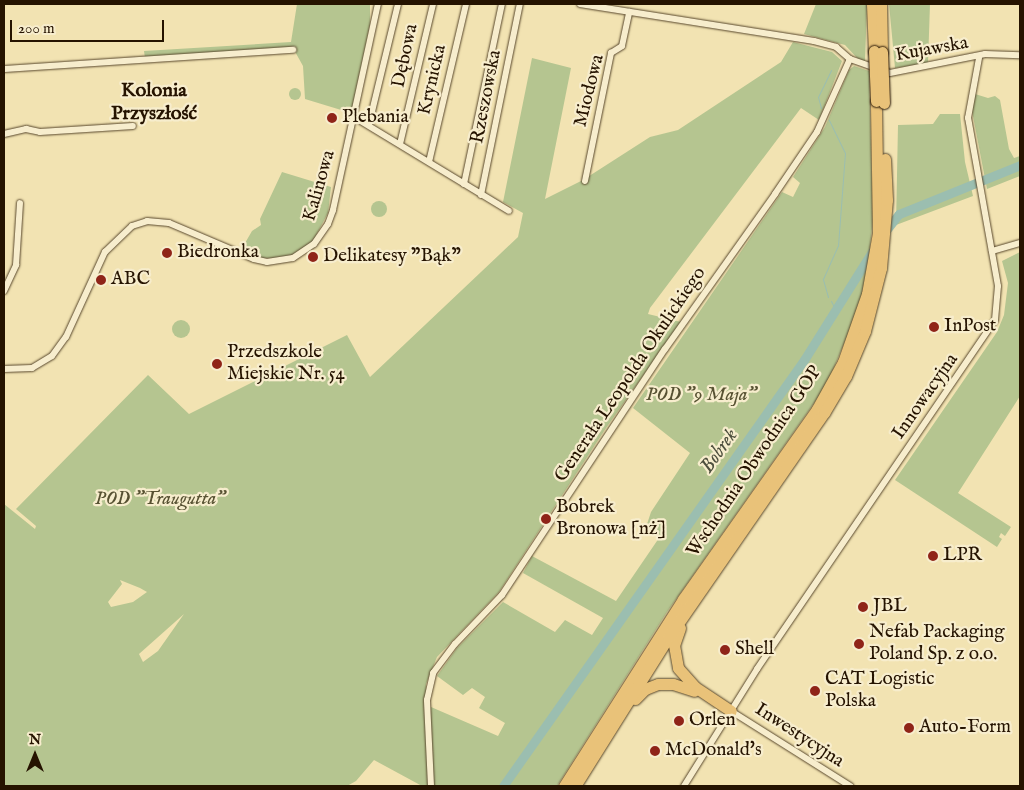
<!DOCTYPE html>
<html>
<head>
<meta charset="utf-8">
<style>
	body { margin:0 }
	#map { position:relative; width:1024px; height:790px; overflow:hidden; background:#f2e3b2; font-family:"IM FELL English",serif }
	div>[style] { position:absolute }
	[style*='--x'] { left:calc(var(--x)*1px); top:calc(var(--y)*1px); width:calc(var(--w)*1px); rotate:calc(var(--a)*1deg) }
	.green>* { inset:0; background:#b5c590 }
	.round { border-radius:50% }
	.stream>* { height:1px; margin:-0.5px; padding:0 0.5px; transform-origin:0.5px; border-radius:0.5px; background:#9bbeb0 }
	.river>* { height:9px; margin:-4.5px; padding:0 4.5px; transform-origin:4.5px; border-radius:4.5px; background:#9bbeb0 }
	.roads { filter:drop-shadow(0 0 1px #58472c) drop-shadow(0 0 1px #58472c) }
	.minor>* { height:6px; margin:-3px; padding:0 3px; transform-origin:3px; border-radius:3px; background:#f7edcd }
	.motorway>* { height:11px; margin:-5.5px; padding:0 5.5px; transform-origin:5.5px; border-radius:5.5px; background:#e9c279 }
	.bridges { filter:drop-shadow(0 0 1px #251300) drop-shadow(0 0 1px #251300) }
	.motorway-bridge>* { height:11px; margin:-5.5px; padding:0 5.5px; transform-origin:5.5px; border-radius:5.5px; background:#e9c279 }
	.dots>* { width:14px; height:14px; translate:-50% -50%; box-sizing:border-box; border:2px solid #f7edcd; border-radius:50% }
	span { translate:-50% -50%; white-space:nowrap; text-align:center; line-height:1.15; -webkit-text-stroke:4.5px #f7edcd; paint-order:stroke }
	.street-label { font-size:19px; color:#251300 }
	.poi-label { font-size:19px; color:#251300 }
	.left { translate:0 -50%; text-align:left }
	.park-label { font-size:19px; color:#575132; font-style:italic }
	.neighbourhood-label { font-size:20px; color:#251300; font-weight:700 }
	.water-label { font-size:20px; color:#4e4f3e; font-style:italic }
	.frame { position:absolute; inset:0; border:5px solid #251300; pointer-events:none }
	.north { position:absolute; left:10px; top:730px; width:50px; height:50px; -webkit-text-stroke:4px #f7edcd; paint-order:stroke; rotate:0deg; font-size:14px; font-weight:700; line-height:20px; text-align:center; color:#251300 }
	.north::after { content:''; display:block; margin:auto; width:18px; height:22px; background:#251300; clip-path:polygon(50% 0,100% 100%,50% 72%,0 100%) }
	.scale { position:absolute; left:10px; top:20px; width:154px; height:22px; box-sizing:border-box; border:2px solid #251300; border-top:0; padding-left:6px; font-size:15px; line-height:18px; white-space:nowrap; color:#251300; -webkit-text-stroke:4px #f7edcd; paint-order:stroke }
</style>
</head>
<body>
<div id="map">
	<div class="green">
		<div style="clip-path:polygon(297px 4px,370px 4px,370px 25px,351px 113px,305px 99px,303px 66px,293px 48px,145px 58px,144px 51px,291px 42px)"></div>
		<div style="clip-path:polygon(816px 4px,867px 4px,865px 61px,859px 60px,845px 45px,804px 34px)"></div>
		<div style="clip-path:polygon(889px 4px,930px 4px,928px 63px,895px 68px)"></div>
		<div style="clip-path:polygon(evenodd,793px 42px,832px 52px,842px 61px,819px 120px,801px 108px,650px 308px,648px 314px,681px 322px,606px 428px,499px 592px,437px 657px,426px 684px,428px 726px,431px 707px,498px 736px,505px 723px,479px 708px,485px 697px,472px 688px,463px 695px,437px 676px,457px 648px,503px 602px,555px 632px,565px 620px,592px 635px,603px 618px,523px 573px,532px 556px,616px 601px,659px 538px,646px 527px,651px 512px,690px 453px,633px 408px,782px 192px,793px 197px,800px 183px,793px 177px,825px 127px,849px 70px,854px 66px,869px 71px,873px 220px,867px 273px,858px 311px,826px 386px,667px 612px,557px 786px,422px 786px,374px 760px,356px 781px,347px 786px,4px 786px,4px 504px,35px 529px,36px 526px,16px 509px,148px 375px,189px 414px,347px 335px,370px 377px,518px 237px,523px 213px,503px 202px,532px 58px,571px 68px,545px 199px,583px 180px,650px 137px,678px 130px,781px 62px,793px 42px,120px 580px,140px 588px,147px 592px,133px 602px,111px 607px,108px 602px,122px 584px,120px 580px,793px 42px,184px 614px,158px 651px,143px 662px,139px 654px,184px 614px)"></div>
		<div class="round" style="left:289px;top:88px;width:12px;height:12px"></div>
		<div style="clip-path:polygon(975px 94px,988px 98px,995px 96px,1000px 100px,1009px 149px,1014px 158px,1020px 156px,1020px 176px,987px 189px,972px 111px)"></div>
		<div style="clip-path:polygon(940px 114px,960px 114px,965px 162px,973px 196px,896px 225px,898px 125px,933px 124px)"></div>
		<div style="clip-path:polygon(282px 172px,331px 187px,328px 213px,313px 241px,299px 252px,285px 258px,259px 258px,241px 250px,252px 231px,261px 225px,260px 219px)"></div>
		<div class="round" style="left:371px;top:201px;width:16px;height:16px"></div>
		<div style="clip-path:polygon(1020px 252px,1020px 396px,958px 493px,1011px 527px,1005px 536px,1001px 533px,999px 537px,1002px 539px,997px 547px,895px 480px,997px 332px,1004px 315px,1008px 283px,1002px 261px)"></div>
		<div class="round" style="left:172px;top:320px;width:18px;height:18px"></div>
	</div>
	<div class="stream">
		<div style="--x:821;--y:108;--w:11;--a:-105"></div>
		<div style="--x:818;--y:97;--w:30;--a:-64"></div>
		<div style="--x:828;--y:297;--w:19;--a:-106"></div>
		<div style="--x:823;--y:279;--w:36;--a:-66"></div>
		<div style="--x:838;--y:246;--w:93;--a:-85.7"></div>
		<div style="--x:845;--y:153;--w:37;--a:-116"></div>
		<div style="--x:831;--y:301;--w:9;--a:63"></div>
	</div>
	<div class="river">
		<div style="--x:884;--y:233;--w:24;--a:-52"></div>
		<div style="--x:899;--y:214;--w:131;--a:-22"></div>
		<div style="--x:503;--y:786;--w:522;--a:-54.76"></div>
		<div style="--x:804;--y:360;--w:130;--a:-57.9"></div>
	</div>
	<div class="roads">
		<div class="minor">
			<div style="--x:580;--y:4;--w:237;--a:9"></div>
			<div style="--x:814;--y:41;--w:23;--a:15"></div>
			<div style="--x:836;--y:47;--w:18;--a:41"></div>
			<div style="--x:850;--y:59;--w:42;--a:19.3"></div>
			<div style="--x:890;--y:73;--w:97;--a:-11.3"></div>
			<div style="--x:985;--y:54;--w:35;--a:2"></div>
			<div style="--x:4;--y:69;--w:290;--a:-3.8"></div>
			<div style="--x:354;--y:117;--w:181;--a:31.2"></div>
			<div style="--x:369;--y:124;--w:123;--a:-76.4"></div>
			<div style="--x:4;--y:134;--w:23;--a:-13"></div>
			<div style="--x:26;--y:129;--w:14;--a:12"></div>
			<div style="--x:40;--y:132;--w:93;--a:-3.7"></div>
			<div style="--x:400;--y:144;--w:144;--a:-76.7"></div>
			<div style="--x:429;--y:162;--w:162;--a:-76.8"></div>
			<div style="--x:585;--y:181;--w:131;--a:-78.5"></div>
			<div style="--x:611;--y:53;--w:13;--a:-32"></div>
			<div style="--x:622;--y:46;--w:35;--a:-78"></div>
			<div style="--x:464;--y:184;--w:184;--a:-78.1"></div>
			<div style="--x:481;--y:195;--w:195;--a:-78.5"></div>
			<div style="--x:992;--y:251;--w:29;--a:-16"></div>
			<div style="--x:4;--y:291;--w:29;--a:-65"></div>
			<div style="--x:16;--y:265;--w:62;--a:-86.3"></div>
			<div style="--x:4;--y:369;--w:28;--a:-2"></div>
			<div style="--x:32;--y:368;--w:23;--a:-31"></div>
			<div style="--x:52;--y:356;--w:24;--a:-54"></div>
			<div style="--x:66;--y:337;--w:94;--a:-65.4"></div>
			<div style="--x:105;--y:252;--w:37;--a:-44"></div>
			<div style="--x:132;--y:226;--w:16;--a:-18"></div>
			<div style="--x:147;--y:221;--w:22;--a:5"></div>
			<div style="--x:169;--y:223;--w:92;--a:23"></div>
			<div style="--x:254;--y:259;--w:13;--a:13"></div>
			<div style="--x:267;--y:262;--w:26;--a:-9"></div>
			<div style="--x:293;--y:258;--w:25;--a:-34"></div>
			<div style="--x:314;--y:244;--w:24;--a:-55"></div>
			<div style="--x:328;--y:224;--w:15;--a:-70"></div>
			<div style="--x:333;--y:210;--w:211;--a:-77.7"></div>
			<div style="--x:731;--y:711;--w:141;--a:32.2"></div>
			<div style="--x:431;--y:786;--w:86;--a:-92.7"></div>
			<div style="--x:427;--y:700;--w:28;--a:-77"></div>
			<div style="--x:433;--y:673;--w:36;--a:-53"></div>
			<div style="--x:455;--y:644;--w:68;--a:-46.2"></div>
			<div style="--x:502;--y:595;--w:295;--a:-56.5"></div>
			<div style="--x:665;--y:349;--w:190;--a:-54.6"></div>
			<div style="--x:775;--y:194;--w:75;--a:-55.9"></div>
			<div style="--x:817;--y:132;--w:80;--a:-65.7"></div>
			<div style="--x:684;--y:786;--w:138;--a:-58"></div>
			<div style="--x:757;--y:669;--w:422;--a:-55.7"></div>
			<div style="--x:995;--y:320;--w:34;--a:-85"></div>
			<div style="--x:998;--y:286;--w:171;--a:-100.1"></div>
			<div style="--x:968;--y:118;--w:61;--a:-79.6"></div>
		</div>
		<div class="motorway">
			<div style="--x:872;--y:4;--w:47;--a:87.6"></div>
			<div style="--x:881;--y:4;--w:48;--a:88.8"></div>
			<div style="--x:680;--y:628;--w:18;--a:109"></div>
			<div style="--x:674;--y:645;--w:23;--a:80"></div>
			<div style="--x:678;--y:668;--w:25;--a:48"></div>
			<div style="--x:695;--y:687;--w:43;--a:33.7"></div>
			<div style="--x:635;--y:699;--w:14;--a:-45"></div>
			<div style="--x:645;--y:689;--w:14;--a:-21"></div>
			<div style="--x:658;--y:684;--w:15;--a:0"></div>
			<div style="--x:673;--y:684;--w:22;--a:18"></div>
			<div style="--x:564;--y:786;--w:222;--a:-57.5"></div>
			<div style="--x:683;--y:599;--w:232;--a:-54.8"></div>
			<div style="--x:817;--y:409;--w:54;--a:-61"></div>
			<div style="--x:843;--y:362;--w:72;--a:-70.6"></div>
			<div style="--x:867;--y:294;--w:62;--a:-79.8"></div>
			<div style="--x:878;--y:233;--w:132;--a:-90.9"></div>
			<div style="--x:575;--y:786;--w:175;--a:-57.9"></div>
			<div style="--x:668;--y:638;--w:274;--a:-55.3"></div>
			<div style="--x:824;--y:413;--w:43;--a:-59.3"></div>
			<div style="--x:846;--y:376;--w:49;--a:-67.1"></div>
			<div style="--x:865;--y:331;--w:65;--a:-75.7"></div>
			<div style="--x:881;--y:268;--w:68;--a:-85"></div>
			<div style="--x:887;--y:200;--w:41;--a:-92.8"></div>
		</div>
	</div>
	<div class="bridges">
		<div class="motorway-bridge">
			<div style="--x:874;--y:51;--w:50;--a:87.7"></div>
			<div style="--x:882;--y:52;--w:51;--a:87.8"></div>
		</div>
	</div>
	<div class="dots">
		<div style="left:332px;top:118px;background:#8f2418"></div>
		<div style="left:167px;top:253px;background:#8f2418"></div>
		<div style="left:313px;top:257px;background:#8f2418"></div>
		<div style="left:101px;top:280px;background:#8f2418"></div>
		<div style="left:934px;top:327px;background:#8f2418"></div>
		<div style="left:217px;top:364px;background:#8f2418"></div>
		<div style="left:546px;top:519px;background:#8f2418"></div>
		<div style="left:933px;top:556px;background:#8f2418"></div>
		<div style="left:863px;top:607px;background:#8f2418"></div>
		<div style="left:859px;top:644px;background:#8f2418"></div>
		<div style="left:725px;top:650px;background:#8f2418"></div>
		<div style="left:815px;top:691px;background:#8f2418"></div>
		<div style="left:679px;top:721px;background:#8f2418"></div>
		<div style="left:909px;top:728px;background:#8f2418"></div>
		<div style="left:655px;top:751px;background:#8f2418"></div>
	</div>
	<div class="street-label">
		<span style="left:932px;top:50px;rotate:-10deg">Kujawska</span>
		<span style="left:406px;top:56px;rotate:-78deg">Dębowa</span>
		<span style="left:433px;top:80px;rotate:-77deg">Krynicka</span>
		<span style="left:590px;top:91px;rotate:-76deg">Miodowa</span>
		<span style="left:487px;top:97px;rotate:-79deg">Rzeszowska</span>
		<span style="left:320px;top:186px;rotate:-74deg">Kalinowa</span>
		<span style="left:631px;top:375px;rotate:-56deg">Generała Leopolda Okulickiego</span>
		<span style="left:926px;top:397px;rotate:-55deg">Innowacyjna</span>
		<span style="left:755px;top:462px;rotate:-56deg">Wschodnia Obwodnica GOP</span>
		<span style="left:799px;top:736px;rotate:33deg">Inwestycyjna</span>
	</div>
	<div class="poi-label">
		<span class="left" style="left:342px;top:118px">Plebania</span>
		<span class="left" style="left:177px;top:253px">Biedronka</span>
		<span class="left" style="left:323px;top:257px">Delikatesy "Bąk"</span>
		<span class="left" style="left:111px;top:280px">ABC</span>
		<span class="left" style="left:944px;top:327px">InPost</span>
		<span class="left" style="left:227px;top:364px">Przedszkole<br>Miejskie Nr. 54</span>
		<span class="left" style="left:556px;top:519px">Bobrek<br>Bronowa [nż]</span>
		<span class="left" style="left:943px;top:556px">LPR</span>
		<span class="left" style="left:873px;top:607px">JBL</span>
		<span class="left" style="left:869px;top:644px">Nefab Packaging<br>Poland Sp. z o.o.</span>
		<span class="left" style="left:735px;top:650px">Shell</span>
		<span class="left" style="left:825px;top:691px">CAT Logistic<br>Polska</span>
		<span class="left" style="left:689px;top:721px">Orlen</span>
		<span class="left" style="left:919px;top:728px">Auto-Form</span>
		<span class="left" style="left:665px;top:751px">McDonald's</span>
	</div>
	<div class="park-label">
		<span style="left:701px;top:396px">POD "9 Maja"</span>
		<span style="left:160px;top:500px">POD "Traugutta"</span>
	</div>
	<div class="neighbourhood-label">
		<span style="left:154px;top:102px">Kolonia<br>Przyszłość</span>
	</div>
	<div class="water-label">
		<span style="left:719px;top:451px;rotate:-55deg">Bobrek</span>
	</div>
	<div class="frame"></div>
	<div class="north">N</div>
	<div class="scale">200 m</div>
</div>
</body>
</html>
